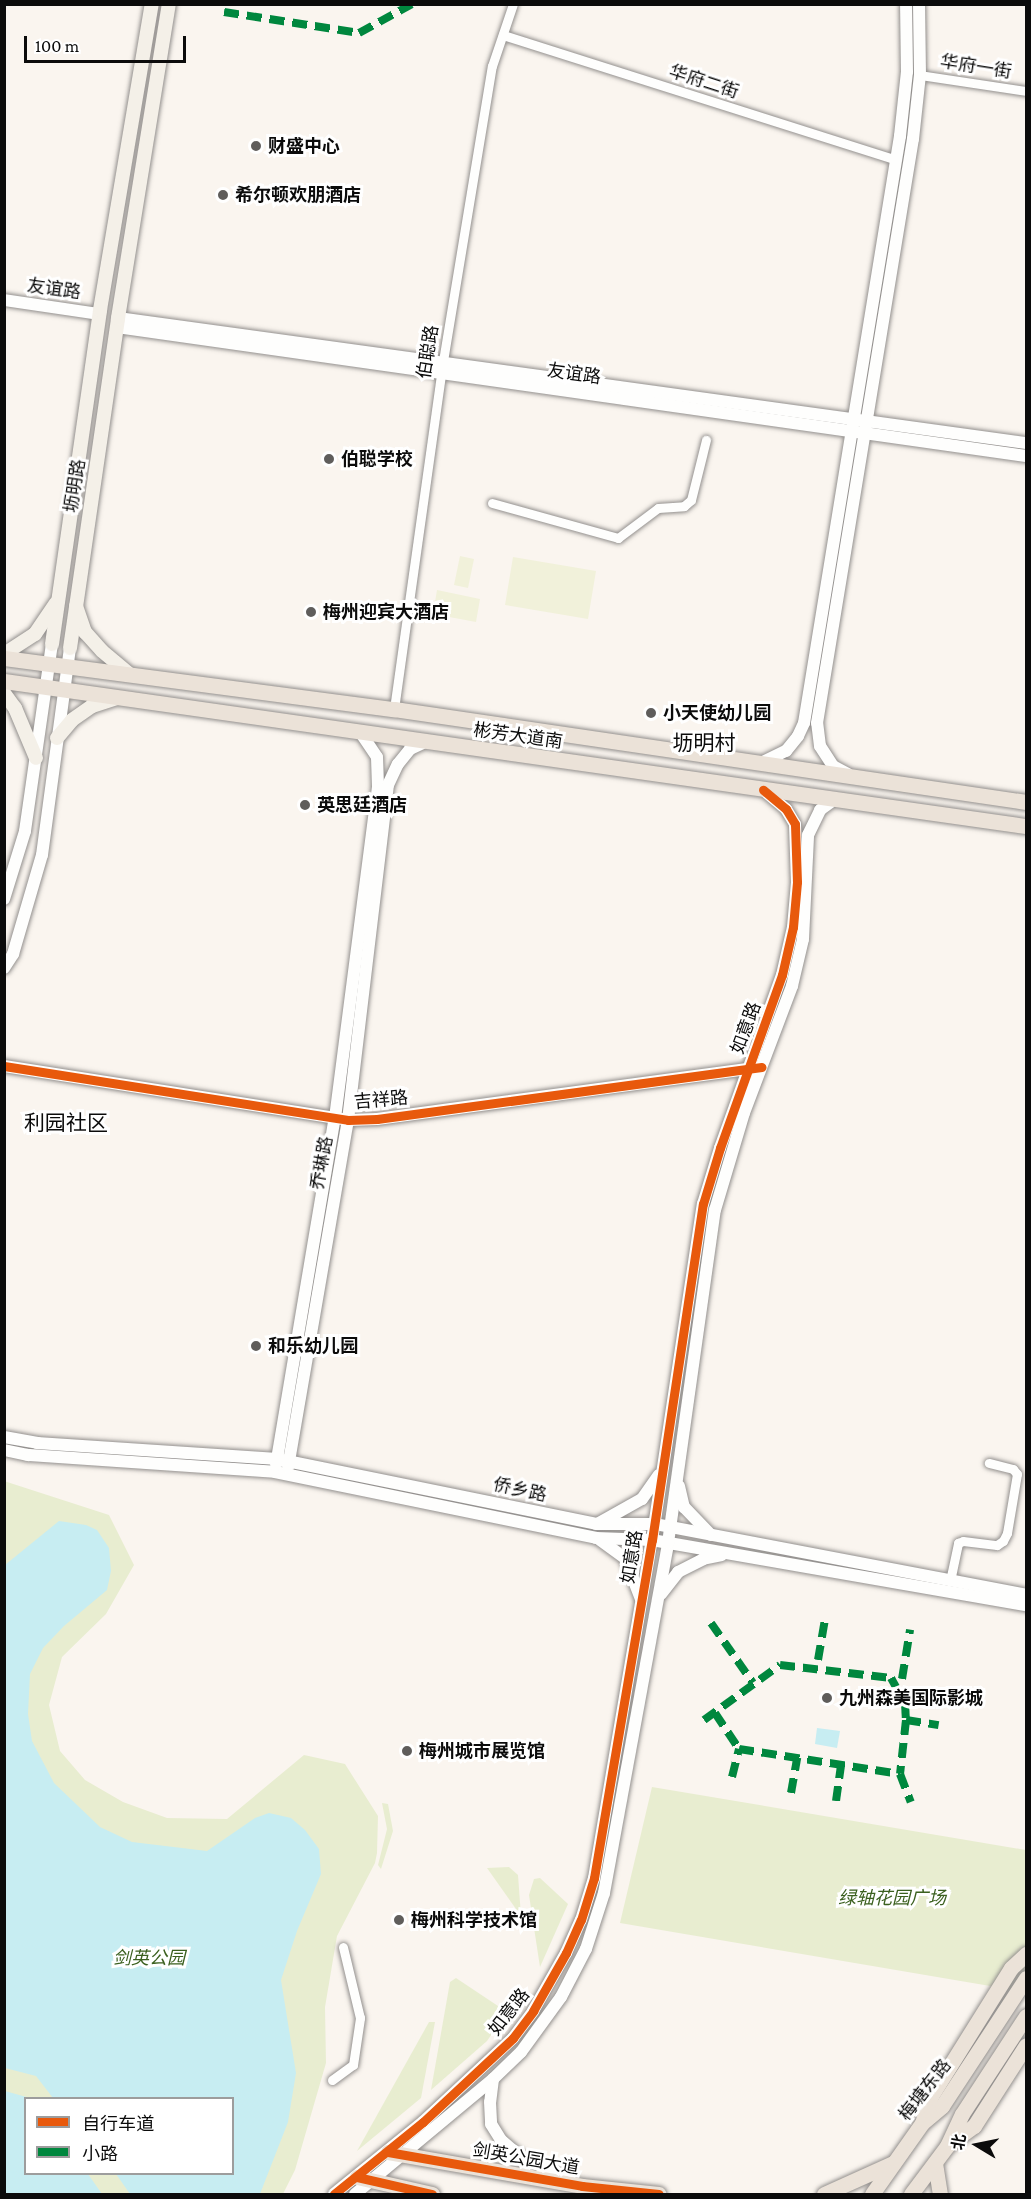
<!DOCTYPE html>
<html>
<head>
<meta charset="utf-8">
<style>
	body { margin:0 }
	#map { position:relative; width:1031px; height:2199px; overflow:hidden; background:#faf5ef; font-family:"Crimson Pro","Noto Sans SC",serif }
	div>[style] { position:absolute }
	[style*='--x'] { left:calc(var(--x)*1px); top:calc(var(--y)*1px); width:calc(var(--w)*1px); rotate:calc(var(--a)*1deg) }
	.green>* { inset:0; background:#e8edd0 }
	.pitch>* { inset:0; background:#f1f1da }
	.water>* { inset:0; background:#c7edf2 }
	.roads { filter:drop-shadow(0 0 2px #93908e) drop-shadow(0 0 2px #93908e) }
	.minor>* { height:9px; margin:-4.5px; padding:0 4.5px; transform-origin:4.5px; border-radius:4.5px; background:#fefefd }
	.tertiary>* { height:12px; margin:-6px; padding:0 6px; transform-origin:6px; border-radius:6px; background:#fefefd }
	.secondary>* { height:14px; margin:-7px; padding:0 7px; transform-origin:7px; border-radius:7px; background:#f4f0e8 }
	.primary>* { height:15px; margin:-7.5px; padding:0 7.5px; transform-origin:7.5px; border-radius:7.5px; background:#ebe2d8 }
	.quiet>* { height:8px; margin-top:-4px; transform-origin:0; background:repeating-linear-gradient(90deg,#00873e 0 15px,transparent 0 23px) }
	.cycleway>* { height:9px; margin:-4.5px; padding:0 4.5px; transform-origin:4.5px; border-radius:4.5px; background:#e8590c }
	.dots>* { width:16px; height:16px; translate:-50% -50%; box-sizing:border-box; border:3px solid #fff; border-radius:50% }
	span { translate:-50% -50%; white-space:nowrap; text-align:center; line-height:1.15; -webkit-text-stroke:6px #fff; paint-order:stroke }
	.street-label { font-size:18px; color:#0b0b0b }
	.poi-label { font-size:18px; color:#0b0b0b; font-weight:700 }
	.left { translate:0 -50%; text-align:left }
	.park-label { font-size:18px; color:#3b601f; font-style:italic }
	.quarter-label { font-size:21px; color:#0b0b0b }
	.frame { position:absolute; inset:0; border:6px solid #0b0b0b; pointer-events:none }
	.legend { position:absolute; left:24px; top:2097px; width:210px; height:78px; box-sizing:border-box; background:#fff; border:2px solid #9d9d9d; margin:0; padding:8px 10px; list-style:none; font-size:18px; color:#0b0b0b }
	.legend li { display:flex; align-items:center; gap:12px; height:30px }
	.legend b { width:30px; border:2px solid #9d9d9d }
	.north { position:absolute; left:947px; top:2115px; width:60px; height:60px; -webkit-text-stroke:4px #fff; paint-order:stroke; rotate:280deg; font-size:16px; font-weight:700; line-height:24px; text-align:center; color:#0b0b0b }
	.north::after { content:''; display:block; margin:auto; width:21px; height:27px; background:#0b0b0b; clip-path:polygon(50% 0,100% 100%,50% 72%,0 100%) }
	.scale { position:absolute; left:24px; top:36px; width:162px; height:27px; box-sizing:border-box; border:3px solid #0b0b0b; border-top:0; padding-left:8px; font-size:18px; line-height:21px; white-space:nowrap; color:#0b0b0b; -webkit-text-stroke:4px #fff; paint-order:stroke }
</style>
</head>
<body>
<div id="map">
	<div class="green">
		<div style="clip-path:polygon(evenodd,4px 1481px,109px 1515px,134px 1565px,106px 1614px,62px 1657px,49px 1705px,60px 1751px,85px 1780px,123px 1802px,167px 1818px,227px 1819px,304px 1755px,345px 1764px,378px 1816px,377px 1853px,375px 1863px,337px 1936px,325px 2007px,326px 2063px,295px 2170px,283px 2194px,5px 2194px,4px 1481px,26px 2098px,232px 2098px,232px 2174px,26px 2174px,26px 2098px)"></div>
		<div style="clip-path:polygon(652px 1787px,1026px 1850px,1026px 1992px,620px 1923px)"></div>
		<div style="clip-path:polygon(382px 1803px,388px 1804px,393px 1831px,381px 1869px,378px 1865px,387px 1829px)"></div>
		<div style="clip-path:polygon(509px 1867px,518px 1875px,521px 1916px,487px 1868px)"></div>
		<div style="clip-path:polygon(540px 1878px,568px 1904px,540px 1967px,529px 1895px,534px 1879px)"></div>
		<div style="clip-path:polygon(456px 1978px,507px 2012px,487px 2041px,431px 2090px,450px 1982px)"></div>
		<div style="clip-path:polygon(429px 2022px,435px 2022px,421px 2098px,357px 2151px)"></div>
	</div>
	<div class="pitch">
		<div style="clip-path:polygon(460px 556px,474px 559px,468px 588px,454px 585px)"></div>
		<div style="clip-path:polygon(513px 557px,596px 571px,588px 619px,505px 605px)"></div>
		<div style="clip-path:polygon(437px 590px,480px 599px,476px 622px,433px 614px)"></div>
	</div>
	<div class="water">
		<div style="clip-path:polygon(59px 1521px,86px 1525px,97px 1530px,109px 1548px,111px 1571px,107px 1590px,64px 1626px,43px 1648px,30px 1674px,28px 1714px,32px 1741px,54px 1783px,100px 1827px,132px 1842px,207px 1851px,255px 1818px,269px 1813px,291px 1818px,305px 1830px,319px 1849px,321px 1874px,297px 1931px,281px 1980px,296px 2073px,288px 2122px,260px 2194px,130px 2194px,116px 2174px,232px 2174px,232px 2098px,53px 2098px,36px 2076px,5px 2068px,5px 1565px)"></div>
		<div style="clip-path:polygon(817px 1728px,840px 1731px,837px 1748px,815px 1744px)"></div>
		<div style="clip-path:polygon(5px 2091px,30px 2098px,26px 2098px,26px 2174px,88px 2174px,102px 2194px,5px 2194px)"></div>
	</div>
	<div class="roads">
		<div class="minor">
			<div style="--x:503;--y:35;--w:412;--a:17.6"></div>
			<div style="--x:920;--y:75;--w:107;--a:8.6"></div>
			<div style="--x:492;--y:503;--w:131;--a:15.5"></div>
			<div style="--x:618;--y:538;--w:50;--a:-36.9"></div>
			<div style="--x:658;--y:508;--w:26;--a:-4"></div>
			<div style="--x:684;--y:506;--w:9;--a:-41"></div>
			<div style="--x:691;--y:500;--w:62;--a:-76"></div>
			<div style="--x:394;--y:709;--w:339;--a:-82"></div>
			<div style="--x:441;--y:373;--w:311;--a:-80.6"></div>
			<div style="--x:492;--y:66;--w:65;--a:-71.3"></div>
			<div style="--x:950;--y:1581;--w:39;--a:-78"></div>
			<div style="--x:958;--y:1543;--w:5;--a:-22"></div>
			<div style="--x:963;--y:1541;--w:34;--a:7"></div>
			<div style="--x:997;--y:1545;--w:7;--a:-34"></div>
			<div style="--x:1003;--y:1541;--w:9;--a:-63"></div>
			<div style="--x:1007;--y:1533;--w:60;--a:-80.4"></div>
			<div style="--x:1017;--y:1474;--w:6;--a:-129"></div>
			<div style="--x:1013;--y:1469;--w:25;--a:-166"></div>
			<div style="--x:332;--y:2080;--w:26;--a:-36"></div>
			<div style="--x:353;--y:2065;--w:48;--a:-81.5"></div>
			<div style="--x:360;--y:2018;--w:73;--a:-103.5"></div>
		</div>
		<div class="tertiary">
			<div style="--x:4;--y:300;--w:96;--a:8.4"></div>
			<div style="--x:118;--y:318;--w:917;--a:7.84"></div>
			<div style="--x:117;--y:327;--w:918;--a:8.08"></div>
			<div style="--x:761;--y:763;--w:28;--a:-26"></div>
			<div style="--x:786;--y:751;--w:19;--a:-51"></div>
			<div style="--x:798;--y:736;--w:14;--a:-65"></div>
			<div style="--x:804;--y:723;--w:595;--a:-80.71"></div>
			<div style="--x:900;--y:136;--w:64;--a:-83.8"></div>
			<div style="--x:907;--y:72;--w:68;--a:-90.8"></div>
			<div style="--x:848;--y:774;--w:17;--a:-152"></div>
			<div style="--x:833;--y:766;--w:24;--a:-123"></div>
			<div style="--x:820;--y:746;--w:23;--a:-97"></div>
			<div style="--x:817;--y:723;--w:592;--a:-80.67"></div>
			<div style="--x:913;--y:139;--w:64;--a:-83.8"></div>
			<div style="--x:920;--y:75;--w:71;--a:-90.8"></div>
			<div style="--x:4;--y:899;--w:71;--a:-72.8"></div>
			<div style="--x:25;--y:831;--w:189;--a:-81.8"></div>
			<div style="--x:4;--y:968;--w:17;--a:-57"></div>
			<div style="--x:13;--y:954;--w:103;--a:-73.7"></div>
			<div style="--x:42;--y:855;--w:209;--a:-82.3"></div>
			<div style="--x:4;--y:1066;--w:348;--a:8.9"></div>
			<div style="--x:348;--y:1120;--w:29;--a:-2"></div>
			<div style="--x:377;--y:1119;--w:381;--a:-7.7"></div>
			<div style="--x:4;--y:1437;--w:34;--a:10"></div>
			<div style="--x:37;--y:1443;--w:241;--a:3.8"></div>
			<div style="--x:277;--y:1459;--w:326;--a:11.5"></div>
			<div style="--x:596;--y:1524;--w:59;--a:0"></div>
			<div style="--x:655;--y:1524;--w:378;--a:10.8"></div>
			<div style="--x:4;--y:1450;--w:25;--a:12"></div>
			<div style="--x:28;--y:1455;--w:248;--a:3.9"></div>
			<div style="--x:275;--y:1472;--w:328;--a:11.6"></div>
			<div style="--x:596;--y:1538;--w:56;--a:2"></div>
			<div style="--x:652;--y:1540;--w:380;--a:9.9"></div>
			<div style="--x:276;--y:1465;--w:352;--a:-80.4"></div>
			<div style="--x:335;--y:1118;--w:335;--a:-82.6"></div>
			<div style="--x:378;--y:786;--w:29;--a:-92"></div>
			<div style="--x:377;--y:757;--w:30;--a:-124"></div>
			<div style="--x:288;--y:1467;--w:352;--a:-80.2"></div>
			<div style="--x:348;--y:1120;--w:337;--a:-83.2"></div>
			<div style="--x:388;--y:785;--w:23;--a:-65"></div>
			<div style="--x:398;--y:764;--w:19;--a:-51"></div>
			<div style="--x:410;--y:749;--w:17;--a:-25"></div>
			<div style="--x:679;--y:1486;--w:22;--a:77"></div>
			<div style="--x:684;--y:1507;--w:39;--a:46"></div>
			<div style="--x:599;--y:1523;--w:49;--a:-29.2"></div>
			<div style="--x:642;--y:1499;--w:29;--a:-55"></div>
			<div style="--x:600;--y:1540;--w:31;--a:36"></div>
			<div style="--x:625;--y:1558;--w:44;--a:68.7"></div>
			<div style="--x:661;--y:1594;--w:28;--a:-52"></div>
			<div style="--x:678;--y:1572;--w:28;--a:-27"></div>
			<div style="--x:703;--y:1559;--w:19;--a:-12"></div>
			<div style="--x:493;--y:2079;--w:23;--a:97"></div>
			<div style="--x:490;--y:2102;--w:22;--a:87"></div>
			<div style="--x:491;--y:2124;--w:19;--a:58"></div>
			<div style="--x:501;--y:2140;--w:23;--a:41"></div>
			<div style="--x:518;--y:2155;--w:58;--a:25.7"></div>
			<div style="--x:334;--y:2194;--w:114;--a:-39"></div>
			<div style="--x:423;--y:2122;--w:123;--a:-43"></div>
			<div style="--x:513;--y:2038;--w:34;--a:-53"></div>
			<div style="--x:533;--y:2011;--w:67;--a:-60.4"></div>
			<div style="--x:566;--y:1953;--w:36;--a:-66"></div>
			<div style="--x:581;--y:1920;--w:44;--a:-72.8"></div>
			<div style="--x:594;--y:1878;--w:343;--a:-80.3"></div>
			<div style="--x:652;--y:1540;--w:340;--a:-81.4"></div>
			<div style="--x:703;--y:1204;--w:59;--a:-73.1"></div>
			<div style="--x:720;--y:1148;--w:184;--a:-70.3"></div>
			<div style="--x:782;--y:975;--w:49;--a:-77.1"></div>
			<div style="--x:793;--y:927;--w:45;--a:-84.9"></div>
			<div style="--x:797;--y:882;--w:58;--a:-92"></div>
			<div style="--x:795;--y:824;--w:17;--a:-121"></div>
			<div style="--x:786;--y:809;--w:30;--a:-140"></div>
			<div style="--x:355;--y:2194;--w:180;--a:-39.8"></div>
			<div style="--x:493;--y:2079;--w:39;--a:-44"></div>
			<div style="--x:521;--y:2052;--w:68;--a:-54"></div>
			<div style="--x:561;--y:1997;--w:54;--a:-62.5"></div>
			<div style="--x:586;--y:1949;--w:59;--a:-72.2"></div>
			<div style="--x:604;--y:1893;--w:356;--a:-79.6"></div>
			<div style="--x:668;--y:1543;--w:336;--a:-82"></div>
			<div style="--x:715;--y:1210;--w:101;--a:-73.4"></div>
			<div style="--x:744;--y:1113;--w:136;--a:-69.3"></div>
			<div style="--x:792;--y:986;--w:48;--a:-76.8"></div>
			<div style="--x:803;--y:939;--w:104;--a:-87.2"></div>
			<div style="--x:808;--y:835;--w:28;--a:-64"></div>
			<div style="--x:820;--y:810;--w:17;--a:-36"></div>
		</div>
		<div class="secondary">
			<div style="--x:76;--y:606;--w:28;--a:71"></div>
			<div style="--x:85;--y:632;--w:25;--a:48"></div>
			<div style="--x:102;--y:651;--w:35;--a:40"></div>
			<div style="--x:52;--y:644;--w:337;--a:-81.8"></div>
			<div style="--x:100;--y:310;--w:310;--a:-80.4"></div>
			<div style="--x:70;--y:648;--w:333;--a:-81.7"></div>
			<div style="--x:118;--y:318;--w:318;--a:-80.8"></div>
			<div style="--x:4;--y:654;--w:37;--a:-33"></div>
			<div style="--x:35;--y:634;--w:37;--a:-56"></div>
			<div style="--x:4;--y:693;--w:19;--a:54"></div>
			<div style="--x:15;--y:708;--w:54;--a:67.2"></div>
			<div style="--x:57;--y:738;--w:23;--a:-50"></div>
			<div style="--x:72;--y:720;--w:24;--a:-35"></div>
			<div style="--x:92;--y:706;--w:25;--a:-18"></div>
		</div>
		<div class="primary">
			<div style="--x:4;--y:658;--w:393;--a:7.5"></div>
			<div style="--x:394;--y:709;--w:639;--a:8.37"></div>
			<div style="--x:4;--y:681;--w:1032;--a:8.08"></div>
			<div style="--x:923;--y:2120;--w:25;--a:-72"></div>
			<div style="--x:931;--y:2096;--w:151;--a:-58"></div>
			<div style="--x:1011;--y:1968;--w:21;--a:-43"></div>
			<div style="--x:949;--y:2144;--w:31;--a:-36"></div>
			<div style="--x:974;--y:2126;--w:96;--a:-57.3"></div>
			<div style="--x:388;--y:2152;--w:197;--a:9.9"></div>
			<div style="--x:582;--y:2186;--w:77;--a:5.9"></div>
			<div style="--x:935;--y:2163;--w:31;--a:81"></div>
			<div style="--x:357;--y:2177;--w:77;--a:12.8"></div>
			<div style="--x:824;--y:2194;--w:76;--a:-24.2"></div>
			<div style="--x:872;--y:2194;--w:87;--a:-54.8"></div>
			<div style="--x:922;--y:2123;--w:26;--a:-40"></div>
			<div style="--x:942;--y:2106;--w:153;--a:-56.7"></div>
			<div style="--x:911;--y:2194;--w:60;--a:-53.1"></div>
			<div style="--x:947;--y:2146;--w:35;--a:-65"></div>
			<div style="--x:962;--y:2114;--w:117;--a:-56.9"></div>
		</div>
	</div>
	<div class="quiet">
		<div style="--x:224;--y:12;--w:137;--a:8.8"></div>
		<div style="--x:359;--y:33;--w:60;--a:-28.7"></div>
		<div style="--x:711;--y:1623;--w:73;--a:55"></div>
		<div style="--x:818;--y:1660;--w:42;--a:-80.3"></div>
		<div style="--x:902;--y:1679;--w:50;--a:-80.7"></div>
		<div style="--x:715;--y:1713;--w:43;--a:56.3"></div>
		<div style="--x:739;--y:1749;--w:163;--a:8.8"></div>
		<div style="--x:704;--y:1720;--w:94;--a:-35.9"></div>
		<div style="--x:780;--y:1665;--w:112;--a:6.7"></div>
		<div style="--x:891;--y:1678;--w:29;--a:61"></div>
		<div style="--x:905;--y:1703;--w:17;--a:87"></div>
		<div style="--x:906;--y:1720;--w:54;--a:96.3"></div>
		<div style="--x:900;--y:1774;--w:30;--a:69"></div>
		<div style="--x:906;--y:1720;--w:33;--a:9"></div>
		<div style="--x:732;--y:1777;--w:29;--a:-76"></div>
		<div style="--x:791;--y:1793;--w:36;--a:-80"></div>
		<div style="--x:836;--y:1801;--w:36;--a:-82"></div>
	</div>
	<div class="cycleway">
		<div style="--x:4;--y:1066;--w:348;--a:8.9"></div>
		<div style="--x:348;--y:1120;--w:29;--a:-2"></div>
		<div style="--x:377;--y:1119;--w:388;--a:-7.7"></div>
		<div style="--x:388;--y:2152;--w:197;--a:9.9"></div>
		<div style="--x:582;--y:2186;--w:77;--a:5.9"></div>
		<div style="--x:357;--y:2177;--w:77;--a:12.8"></div>
		<div style="--x:334;--y:2194;--w:114;--a:-39"></div>
		<div style="--x:423;--y:2122;--w:123;--a:-43"></div>
		<div style="--x:513;--y:2038;--w:34;--a:-53"></div>
		<div style="--x:533;--y:2011;--w:67;--a:-60.4"></div>
		<div style="--x:566;--y:1953;--w:36;--a:-66"></div>
		<div style="--x:581;--y:1920;--w:44;--a:-72.8"></div>
		<div style="--x:594;--y:1878;--w:343;--a:-80.3"></div>
		<div style="--x:652;--y:1540;--w:340;--a:-81.4"></div>
		<div style="--x:703;--y:1204;--w:59;--a:-73.1"></div>
		<div style="--x:720;--y:1148;--w:184;--a:-70.3"></div>
		<div style="--x:782;--y:975;--w:49;--a:-77.1"></div>
		<div style="--x:793;--y:927;--w:45;--a:-84.9"></div>
		<div style="--x:797;--y:882;--w:58;--a:-92"></div>
		<div style="--x:795;--y:824;--w:17;--a:-121"></div>
		<div style="--x:786;--y:809;--w:30;--a:-140"></div>
	</div>
	<div class="dots">
		<div style="left:256px;top:146px;background:#5f5d5b"></div>
		<div style="left:223px;top:195px;background:#5f5d5b"></div>
		<div style="left:329px;top:459px;background:#5f5d5b"></div>
		<div style="left:311px;top:612px;background:#5f5d5b"></div>
		<div style="left:651px;top:713px;background:#5f5d5b"></div>
		<div style="left:305px;top:805px;background:#5f5d5b"></div>
		<div style="left:256px;top:1346px;background:#5f5d5b"></div>
		<div style="left:827px;top:1698px;background:#5f5d5b"></div>
		<div style="left:407px;top:1751px;background:#5f5d5b"></div>
		<div style="left:399px;top:1920px;background:#5f5d5b"></div>
	</div>
	<div class="street-label">
		<span style="left:976px;top:67px;rotate:9deg">华府一街</span>
		<span style="left:704px;top:82px;rotate:18deg">华府二街</span>
		<span style="left:54px;top:289px;rotate:8deg">友谊路</span>
		<span style="left:428px;top:352px;rotate:-81deg">伯聪路</span>
		<span style="left:574px;top:374px;rotate:8deg">友谊路</span>
		<span style="left:75px;top:486px;rotate:-81deg">坜明路</span>
		<span style="left:518px;top:736px;rotate:8deg">彬芳大道南</span>
		<span style="left:746px;top:1028px;rotate:-70deg">如意路</span>
		<span style="left:381px;top:1100px;rotate:-5deg">吉祥路</span>
		<span style="left:322px;top:1163px;rotate:-80deg">乔琳路</span>
		<span style="left:520px;top:1490px;rotate:12deg">侨乡路</span>
		<span style="left:632px;top:1557px;rotate:-81deg">如意路</span>
		<span style="left:509px;top:2012px;rotate:-52deg">如意路</span>
		<span style="left:925px;top:2090px;rotate:-52deg">梅塘东路</span>
		<span style="left:526px;top:2159px;rotate:10deg">剑英公园大道</span>
	</div>
	<div class="poi-label">
		<span class="left" style="left:268px;top:146px">财盛中心</span>
		<span class="left" style="left:235px;top:195px">希尔顿欢朋酒店</span>
		<span class="left" style="left:341px;top:459px">伯聪学校</span>
		<span class="left" style="left:323px;top:612px">梅州迎宾大酒店</span>
		<span class="left" style="left:663px;top:713px">小天使幼儿园</span>
		<span class="left" style="left:317px;top:805px">英思廷酒店</span>
		<span class="left" style="left:268px;top:1346px">和乐幼儿园</span>
		<span class="left" style="left:839px;top:1698px">九州森美国际影城</span>
		<span class="left" style="left:419px;top:1751px">梅州城市展览馆</span>
		<span class="left" style="left:411px;top:1920px">梅州科学技术馆</span>
	</div>
	<div class="park-label">
		<span style="left:892px;top:1898px">绿轴花园广场</span>
		<span style="left:149px;top:1958px">剑英公园</span>
	</div>
	<div class="quarter-label">
		<span style="left:704px;top:743px">坜明村</span>
		<span style="left:66px;top:1123px">利园社区</span>
	</div>
	<div class="frame"></div>
	<ul class="legend">
	<li><b style="height:8px;background:#e8590c"></b>自行车道</li>
	<li><b style="height:8px;background:#00873e"></b>小路</li>
	</ul>
	<div class="north">北</div>
	<div class="scale">100 m</div>
</div>
</body>
</html>
